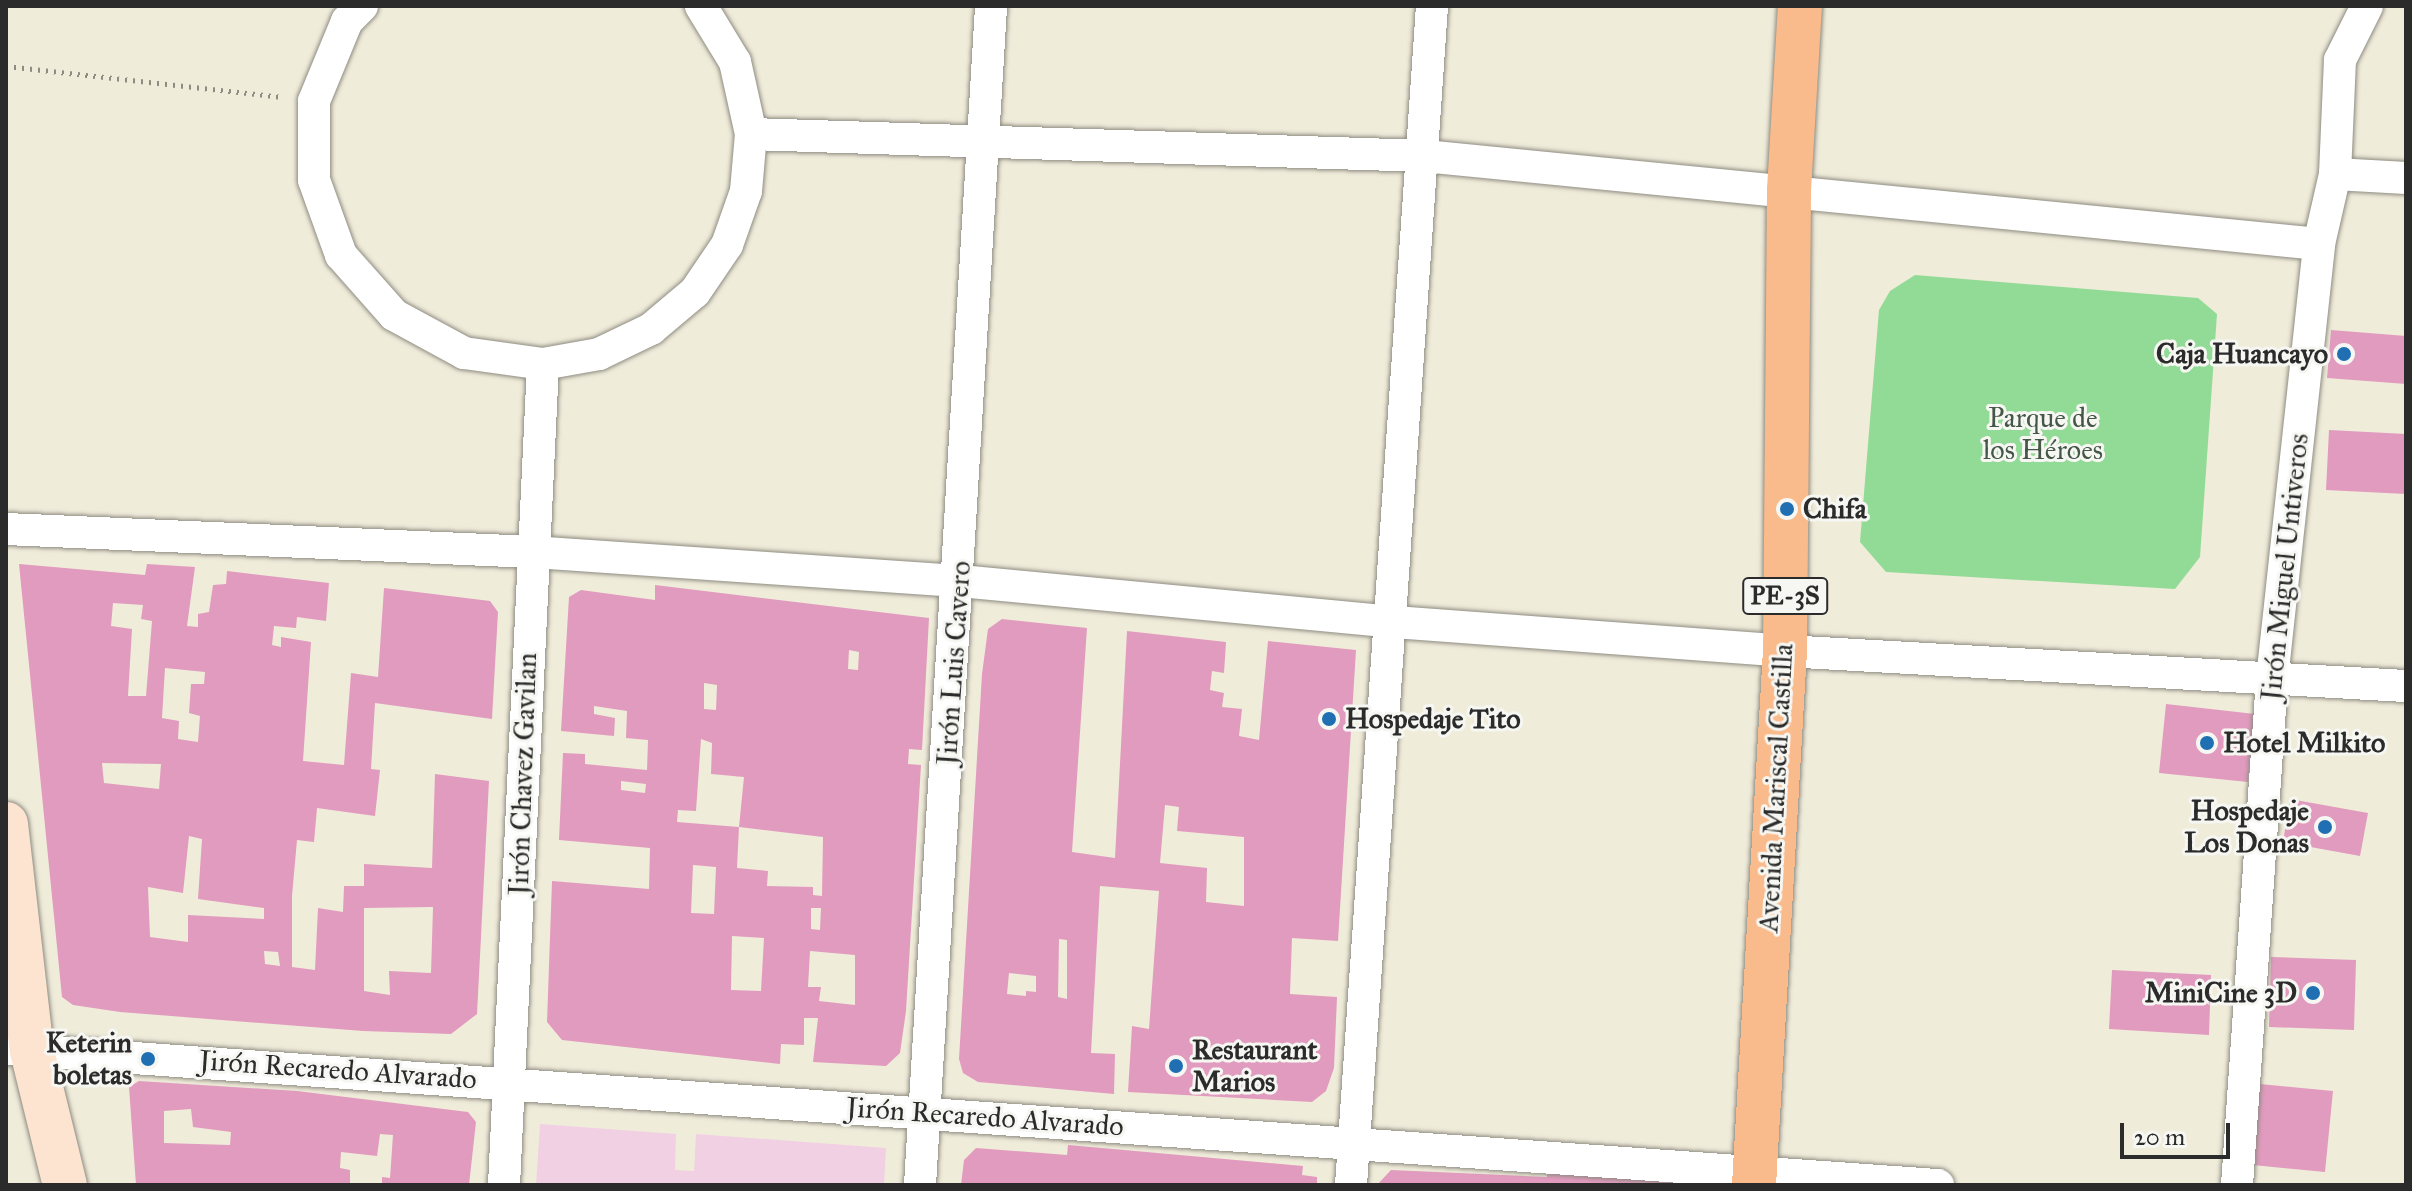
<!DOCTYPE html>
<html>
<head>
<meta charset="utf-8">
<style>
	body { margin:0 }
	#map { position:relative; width:2412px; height:1191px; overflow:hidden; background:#f0ecda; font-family:"IM FELL Great Primer",serif }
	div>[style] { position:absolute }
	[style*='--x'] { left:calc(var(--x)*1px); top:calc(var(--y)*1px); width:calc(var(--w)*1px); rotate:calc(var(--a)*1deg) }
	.built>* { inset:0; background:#f1d0e3 }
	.green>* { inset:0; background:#92db96 }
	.building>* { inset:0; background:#e19bbe }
	.path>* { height:5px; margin-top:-2.5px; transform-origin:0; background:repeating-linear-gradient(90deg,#8e8c82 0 2px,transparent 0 8px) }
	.roads { filter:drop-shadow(0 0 2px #8e8c82) drop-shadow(0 0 2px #8e8c82) }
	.street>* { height:32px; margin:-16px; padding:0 16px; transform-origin:16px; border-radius:16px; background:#fff }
	.secondary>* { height:44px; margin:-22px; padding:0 22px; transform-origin:22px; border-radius:22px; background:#fde4d1 }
	.highway>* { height:44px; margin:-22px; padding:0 22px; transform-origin:22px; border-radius:22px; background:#fabb8c }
	.dots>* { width:22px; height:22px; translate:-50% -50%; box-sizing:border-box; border:4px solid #f6f6f2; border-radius:50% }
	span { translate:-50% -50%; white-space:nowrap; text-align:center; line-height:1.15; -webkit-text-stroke:6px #f6f6f2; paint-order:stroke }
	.shield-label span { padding:2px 6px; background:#f6f6f2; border:2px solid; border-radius:6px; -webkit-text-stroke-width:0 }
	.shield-label { font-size:26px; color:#2b2b2b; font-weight:700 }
	.poi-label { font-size:28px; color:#2b2b2b; font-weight:700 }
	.right { translate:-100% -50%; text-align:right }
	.left { translate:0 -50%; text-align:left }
	.park-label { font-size:28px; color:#455746 }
	.street-label { font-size:28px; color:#2b2b2b }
	.frame { position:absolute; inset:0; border:8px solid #2b2b2b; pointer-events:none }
	.scale { position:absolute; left:2120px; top:1123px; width:110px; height:36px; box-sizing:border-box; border:4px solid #2b2b2b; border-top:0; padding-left:10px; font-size:24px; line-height:28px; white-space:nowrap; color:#2b2b2b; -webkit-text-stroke:6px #f6f6f2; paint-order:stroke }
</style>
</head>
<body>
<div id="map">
	<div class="built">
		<div style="clip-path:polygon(540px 1124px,676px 1134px,675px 1170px,694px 1171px,696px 1134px,886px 1148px,884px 1185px,536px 1185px)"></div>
	</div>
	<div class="green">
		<div style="clip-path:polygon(1915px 275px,2198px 298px,2217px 314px,2200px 557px,2175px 589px,1886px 572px,1860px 542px,1879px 310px,1890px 291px)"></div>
	</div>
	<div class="building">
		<div style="clip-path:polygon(2331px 330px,2406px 336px,2406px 384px,2327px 378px)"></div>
		<div style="clip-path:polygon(2329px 430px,2406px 434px,2406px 494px,2326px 490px)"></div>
		<div style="clip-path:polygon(evenodd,19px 564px,145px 575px,147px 564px,195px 567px,187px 626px,198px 627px,198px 614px,209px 612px,213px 585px,226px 584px,227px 571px,329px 583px,326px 621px,297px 617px,296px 628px,274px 626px,272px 645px,281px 647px,281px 637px,311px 642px,303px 761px,344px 765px,351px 673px,378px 677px,384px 588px,490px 601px,498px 612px,492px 719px,375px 703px,371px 769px,380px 770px,375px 816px,317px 808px,314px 842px,297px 840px,292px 896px,292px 967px,315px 970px,318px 908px,343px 912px,344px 886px,364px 886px,364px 864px,432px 868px,435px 774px,489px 781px,477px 1014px,451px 1034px,363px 1031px,120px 1012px,73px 1005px,62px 997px,19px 564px,113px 603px,143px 605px,141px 619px,152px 621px,146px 696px,128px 696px,132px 629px,111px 626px,113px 603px,19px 564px,165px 668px,205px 672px,204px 684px,191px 684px,189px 713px,200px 716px,198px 742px,178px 739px,179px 721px,162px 718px,165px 668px,19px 564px,102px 763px,161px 764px,159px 789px,104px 783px,102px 763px,19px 564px,189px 836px,202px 839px,198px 899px,264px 908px,264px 919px,188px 915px,188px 942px,150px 937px,148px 887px,183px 893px,189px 836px,19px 564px,433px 907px,431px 973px,389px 971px,390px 995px,364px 991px,364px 908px,433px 907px,19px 564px,264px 951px,278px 952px,280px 966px,265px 964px,264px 951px)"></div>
		<div style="clip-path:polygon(evenodd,655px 585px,929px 618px,922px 750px,909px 749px,908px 764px,921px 765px,906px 1011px,900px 1053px,886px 1066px,813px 1062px,818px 1018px,804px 1018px,804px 1045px,781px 1044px,780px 1064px,562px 1040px,547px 1022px,552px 881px,649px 889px,650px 848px,559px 840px,563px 753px,585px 754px,585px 764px,647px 770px,648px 740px,626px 738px,627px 711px,594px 706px,594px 714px,615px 718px,614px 736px,561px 731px,569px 597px,581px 590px,655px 600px,655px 585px,849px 650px,859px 652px,858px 670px,848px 669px,849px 650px,655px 585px,704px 683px,717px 685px,716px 710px,704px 709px,704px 683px,655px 585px,701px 739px,712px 743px,711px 774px,744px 777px,739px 827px,823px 837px,822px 896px,813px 895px,813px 887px,767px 886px,768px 871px,737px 868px,739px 827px,677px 822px,678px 810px,696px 811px,701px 739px,655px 585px,621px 781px,646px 784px,645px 793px,621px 790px,621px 781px,655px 585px,693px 865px,716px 867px,714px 914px,691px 913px,693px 865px,655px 585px,811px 908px,821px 908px,820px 930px,811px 929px,811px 908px,655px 585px,732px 936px,764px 938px,761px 991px,731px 990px,732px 936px,655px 585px,810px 951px,855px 955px,855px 1005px,819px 1001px,821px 987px,808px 987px,810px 951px)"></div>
		<div style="clip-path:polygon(evenodd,1002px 619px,1087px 628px,1072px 852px,1115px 858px,1127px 631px,1226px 642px,1224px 673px,1212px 671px,1210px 690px,1224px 693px,1222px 707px,1242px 709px,1239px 736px,1259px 740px,1268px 641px,1356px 650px,1338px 941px,1292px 938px,1290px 994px,1337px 997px,1334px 1068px,1326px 1091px,1312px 1102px,1128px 1092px,1132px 1026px,1149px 1029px,1159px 891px,1100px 886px,1091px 1053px,1115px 1054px,1114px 1094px,978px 1082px,963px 1073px,959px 1059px,982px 674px,988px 629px,1002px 619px,1165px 805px,1179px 807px,1177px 831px,1244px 837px,1244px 906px,1206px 902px,1207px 868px,1160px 863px,1165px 805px,1002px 619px,1059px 939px,1067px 940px,1067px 999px,1058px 997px,1059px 939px,1002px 619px,1009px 973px,1036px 976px,1036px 992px,1026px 991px,1026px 996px,1007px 994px,1009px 973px)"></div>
		<div style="clip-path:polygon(2166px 704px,2255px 714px,2248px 782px,2159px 773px)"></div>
		<div style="clip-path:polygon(2290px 799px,2368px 813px,2360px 856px,2283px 842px)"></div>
		<div style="clip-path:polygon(2271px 957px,2356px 960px,2354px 1030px,2269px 1027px)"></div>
		<div style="clip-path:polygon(2112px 970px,2211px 975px,2209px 1035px,2109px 1029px)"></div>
		<div style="clip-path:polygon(evenodd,139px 1081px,297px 1091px,468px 1112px,476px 1122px,469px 1185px,382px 1185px,382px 1177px,390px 1178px,393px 1135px,380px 1134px,377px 1156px,341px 1152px,340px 1168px,350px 1170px,350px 1185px,136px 1185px,129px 1087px,139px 1081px,191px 1109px,193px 1127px,231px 1132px,230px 1145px,164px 1143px,164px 1111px,191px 1109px)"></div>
		<div style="clip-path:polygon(2260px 1084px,2333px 1091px,2325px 1172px,2253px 1165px)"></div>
		<div style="clip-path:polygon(1068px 1145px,1303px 1166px,1302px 1175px,1317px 1177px,1317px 1185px,961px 1185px,964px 1160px,976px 1148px,1067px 1155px)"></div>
		<div style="clip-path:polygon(1547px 1163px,1701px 1185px,1377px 1185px,1391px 1170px,1547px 1177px)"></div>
	</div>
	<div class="path">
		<div style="--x:6;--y:66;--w:278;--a:6.4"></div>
	</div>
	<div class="roads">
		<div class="street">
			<div style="--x:362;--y:6;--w:21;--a:135"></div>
			<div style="--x:347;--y:21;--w:87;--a:112.4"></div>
			<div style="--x:314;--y:101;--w:79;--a:90"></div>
			<div style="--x:314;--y:180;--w:80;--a:70.2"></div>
			<div style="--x:341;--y:255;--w:80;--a:48.5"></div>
			<div style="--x:394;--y:315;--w:80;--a:28.5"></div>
			<div style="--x:464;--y:353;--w:80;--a:7.9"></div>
			<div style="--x:543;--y:364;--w:57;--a:-10.1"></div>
			<div style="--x:599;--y:354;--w:58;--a:-25.7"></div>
			<div style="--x:651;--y:329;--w:57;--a:-40.1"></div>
			<div style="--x:695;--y:292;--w:57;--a:-55.8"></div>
			<div style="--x:727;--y:245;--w:57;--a:-70.6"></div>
			<div style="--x:746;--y:191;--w:57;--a:-85"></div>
			<div style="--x:751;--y:134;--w:74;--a:-102.5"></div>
			<div style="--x:735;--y:62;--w:66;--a:-121.3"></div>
			<div style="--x:751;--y:134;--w:673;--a:1.87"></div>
			<div style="--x:1424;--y:156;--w:899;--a:5.62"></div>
			<div style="--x:2335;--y:174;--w:71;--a:3.2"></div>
			<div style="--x:6;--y:529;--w:527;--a:2.5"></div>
			<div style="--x:532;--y:552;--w:429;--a:3.9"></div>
			<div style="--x:960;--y:581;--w:435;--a:5.4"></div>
			<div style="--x:1393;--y:622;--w:393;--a:4.2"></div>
			<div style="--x:1785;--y:651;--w:622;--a:3.23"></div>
			<div style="--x:6;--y:1049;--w:1937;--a:4.03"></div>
			<div style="--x:504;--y:1185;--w:822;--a:-87.28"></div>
			<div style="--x:920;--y:1185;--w:1181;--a:-86.55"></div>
			<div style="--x:1351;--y:1185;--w:1182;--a:-86.07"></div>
			<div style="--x:2237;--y:1185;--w:507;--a:-86.04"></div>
			<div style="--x:2272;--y:679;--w:438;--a:-83.8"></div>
			<div style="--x:2319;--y:244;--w:72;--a:-77.1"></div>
			<div style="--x:2335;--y:174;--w:114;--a:-87.5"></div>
			<div style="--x:2340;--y:60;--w:60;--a:-63.4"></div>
		</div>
		<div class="secondary">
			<div style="--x:6;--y:824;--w:228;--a:83.5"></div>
			<div style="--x:32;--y:1051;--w:138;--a:76.2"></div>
		</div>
		<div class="highway">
			<div style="--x:1754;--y:1185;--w:535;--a:-86.68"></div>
			<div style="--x:1785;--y:651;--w:461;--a:-89.5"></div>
			<div style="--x:1789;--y:190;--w:184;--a:-86.6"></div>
		</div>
	</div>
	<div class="dots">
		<div style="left:2344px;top:354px;background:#1f6fb2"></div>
		<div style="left:1787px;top:509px;background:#1f6fb2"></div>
		<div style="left:1329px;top:719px;background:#1f6fb2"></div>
		<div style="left:2207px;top:743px;background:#1f6fb2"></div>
		<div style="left:2325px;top:827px;background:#1f6fb2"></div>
		<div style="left:2313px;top:993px;background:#1f6fb2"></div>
		<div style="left:148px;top:1059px;background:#1f6fb2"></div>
		<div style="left:1176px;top:1066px;background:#1f6fb2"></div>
	</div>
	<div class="shield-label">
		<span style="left:1785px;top:596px">PE-3S</span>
	</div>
	<div class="poi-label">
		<span class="right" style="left:2328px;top:354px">Caja Huancayo</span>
		<span class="left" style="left:1803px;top:509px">Chifa</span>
		<span class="left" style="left:1345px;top:719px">Hospedaje Tito</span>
		<span class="left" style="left:2223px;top:743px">Hotel Milkito</span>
		<span class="right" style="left:2309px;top:827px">Hospedaje<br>Los Donas</span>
		<span class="right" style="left:2297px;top:993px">MiniCine 3D</span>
		<span class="right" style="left:132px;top:1059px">Keterin<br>boletas</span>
		<span class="left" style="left:1192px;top:1066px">Restaurant<br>Marios</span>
	</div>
	<div class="park-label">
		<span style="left:2043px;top:434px">Parque de<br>los Héroes</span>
	</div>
	<div class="street-label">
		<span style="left:2285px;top:567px;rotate:-84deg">Jirón Miguel Untiveros</span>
		<span style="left:954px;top:663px;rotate:-86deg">Jirón Luis Cavero</span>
		<span style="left:523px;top:774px;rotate:-88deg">Jirón Chavez Gavilan</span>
		<span style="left:1776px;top:788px;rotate:-87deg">Avenida Mariscal Castilla</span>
		<span style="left:338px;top:1070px;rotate:4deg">Jirón Recaredo Alvarado</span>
		<span style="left:985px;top:1117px;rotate:4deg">Jirón Recaredo Alvarado</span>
	</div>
	<div class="frame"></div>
	<div class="scale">20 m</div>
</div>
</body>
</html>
